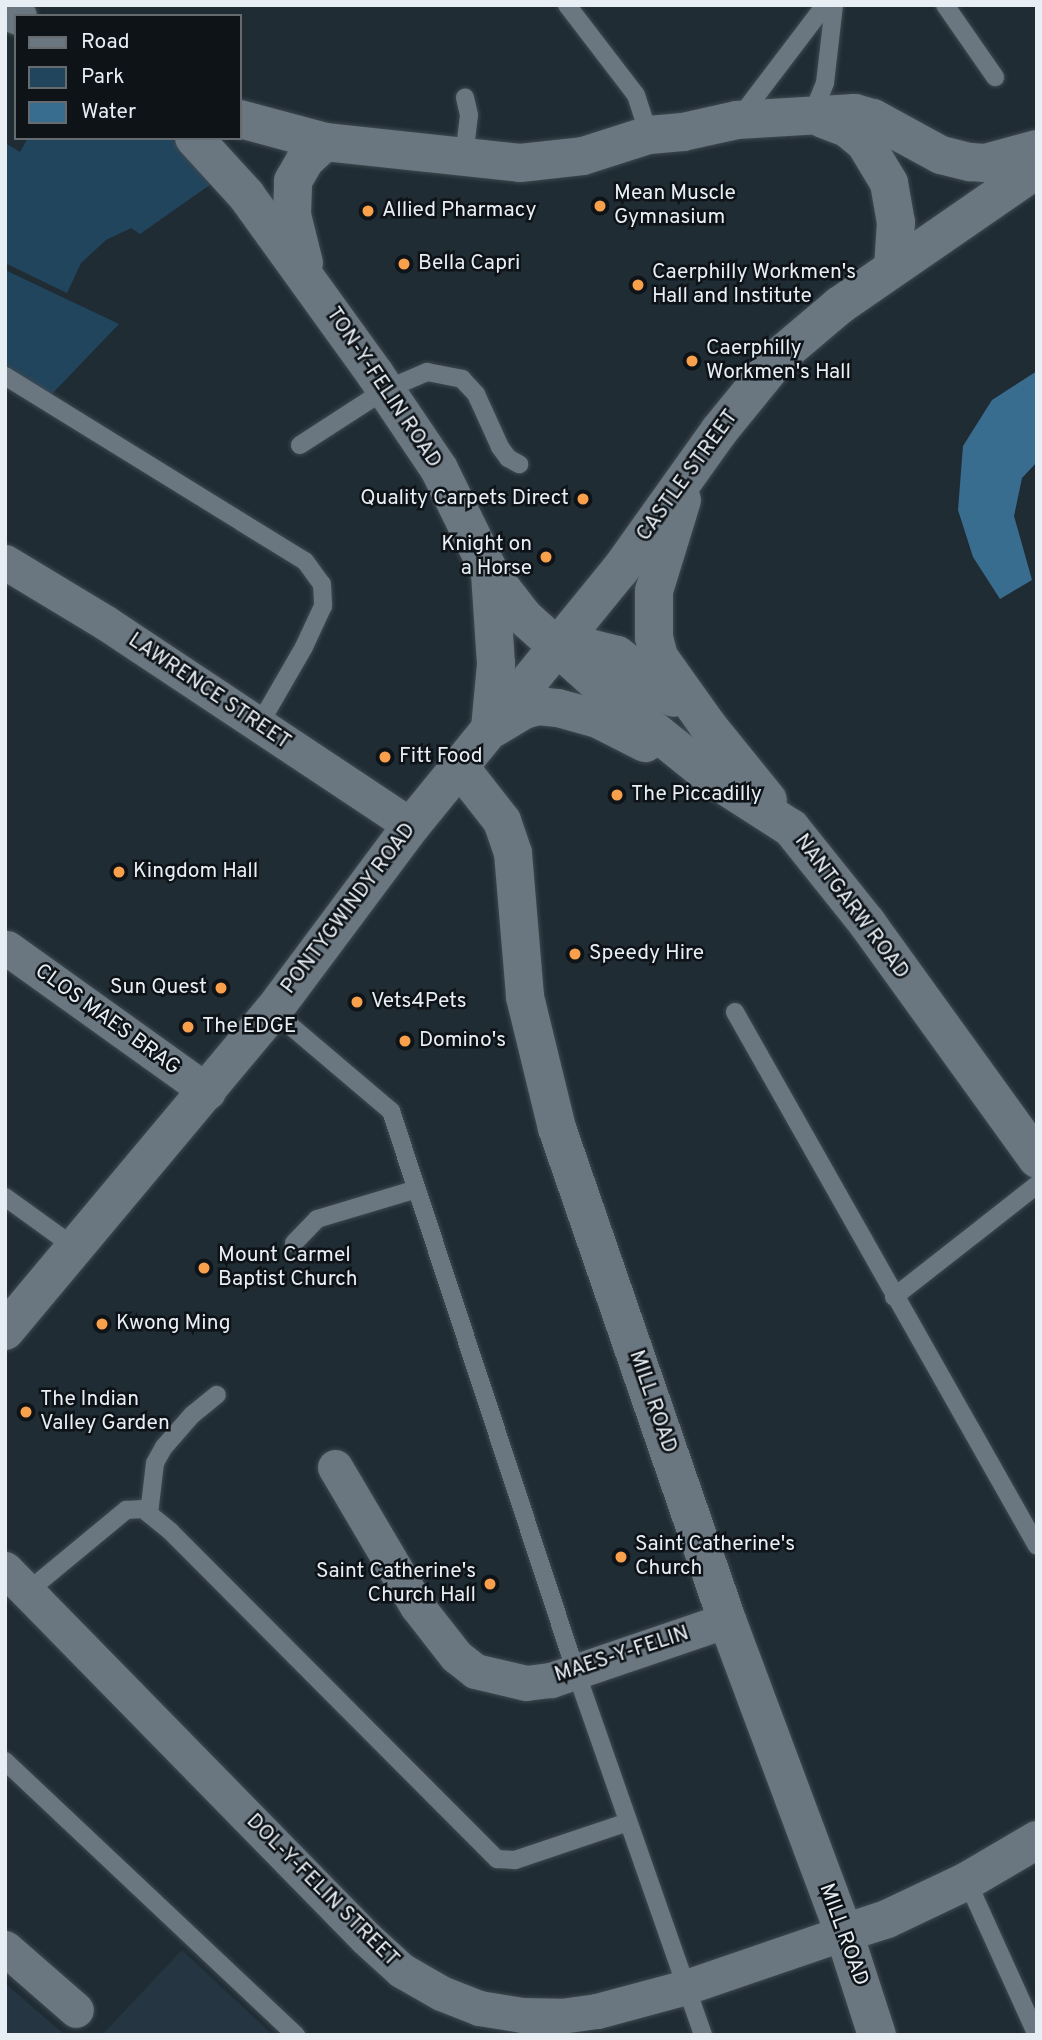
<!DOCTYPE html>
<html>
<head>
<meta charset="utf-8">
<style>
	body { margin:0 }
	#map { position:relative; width:1042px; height:2040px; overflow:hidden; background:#202c34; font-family:Overpass,sans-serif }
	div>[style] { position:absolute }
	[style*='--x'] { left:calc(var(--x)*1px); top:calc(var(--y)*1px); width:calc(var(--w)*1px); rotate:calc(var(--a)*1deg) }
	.built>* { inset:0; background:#253642 }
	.green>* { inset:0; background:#21455d }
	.water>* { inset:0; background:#396d90 }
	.roads { filter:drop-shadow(0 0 2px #3e484f) drop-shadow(0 0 2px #3e484f) }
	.service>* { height:18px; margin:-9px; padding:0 9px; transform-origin:9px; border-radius:9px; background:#6a7781 }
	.minor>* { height:35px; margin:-17.5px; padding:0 17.5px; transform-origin:17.5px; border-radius:17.5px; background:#6a7781 }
	.secondary>* { height:38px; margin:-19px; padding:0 19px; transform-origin:19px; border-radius:19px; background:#6a7781 }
	.dots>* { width:19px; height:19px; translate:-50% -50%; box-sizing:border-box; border:4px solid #0e1317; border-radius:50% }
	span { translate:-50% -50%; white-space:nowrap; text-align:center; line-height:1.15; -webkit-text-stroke:5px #0e1317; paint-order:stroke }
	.poi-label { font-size:21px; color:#e7eef4 }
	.left { translate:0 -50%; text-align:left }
	.right { translate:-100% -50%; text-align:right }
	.street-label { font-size:21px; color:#e7eef4 }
	.frame { position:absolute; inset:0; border:7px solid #e7eef4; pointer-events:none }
	.legend { position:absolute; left:14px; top:14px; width:228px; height:126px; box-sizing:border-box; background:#0e1317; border:2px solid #656b6f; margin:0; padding:9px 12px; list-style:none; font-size:21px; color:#e7eef4 }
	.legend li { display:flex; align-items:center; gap:14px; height:35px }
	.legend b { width:35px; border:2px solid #656b6f }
</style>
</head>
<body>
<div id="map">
	<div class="built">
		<div style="clip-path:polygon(182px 1950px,273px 2035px,102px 2035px)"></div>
		<div style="clip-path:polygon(7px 1985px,65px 2035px,5px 2035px)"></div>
	</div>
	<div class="green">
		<div style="clip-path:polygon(28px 138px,170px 138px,214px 182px,140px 234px,131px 228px,106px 240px,81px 263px,67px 293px,5px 263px,5px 143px,20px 152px)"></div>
		<div style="clip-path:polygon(5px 270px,119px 324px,50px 396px,5px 369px)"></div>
	</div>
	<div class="water">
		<div style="clip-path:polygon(1037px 371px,1037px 462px,1022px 478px,1014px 516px,1032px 580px,1000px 599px,973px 557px,958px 510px,963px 446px,992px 400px)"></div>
	</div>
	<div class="roads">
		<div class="service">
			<div style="--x:567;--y:5;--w:113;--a:52.5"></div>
			<div style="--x:636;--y:95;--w:42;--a:72"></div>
			<div style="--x:945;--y:5;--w:88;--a:55.2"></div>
			<div style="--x:812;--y:115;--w:35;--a:-68"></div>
			<div style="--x:825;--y:83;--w:79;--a:-83.4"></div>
			<div style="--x:740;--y:117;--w:141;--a:-52.8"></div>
			<div style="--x:464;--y:157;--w:42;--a:-83.2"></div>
			<div style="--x:469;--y:115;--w:18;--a:-103"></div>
			<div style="--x:5;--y:376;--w:352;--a:31.7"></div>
			<div style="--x:305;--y:561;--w:29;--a:54"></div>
			<div style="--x:322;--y:584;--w:22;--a:87"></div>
			<div style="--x:323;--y:606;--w:45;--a:114.9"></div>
			<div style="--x:304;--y:647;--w:90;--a:120"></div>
			<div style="--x:300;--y:445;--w:101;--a:-32.9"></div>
			<div style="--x:385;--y:390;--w:46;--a:-23.2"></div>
			<div style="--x:427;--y:372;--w:36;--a:11"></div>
			<div style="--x:462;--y:379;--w:21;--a:47"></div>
			<div style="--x:476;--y:394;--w:58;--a:65.6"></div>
			<div style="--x:500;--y:447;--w:14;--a:54"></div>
			<div style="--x:508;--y:458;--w:13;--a:29"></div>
			<div style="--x:273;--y:1011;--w:155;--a:40.3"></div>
			<div style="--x:391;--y:1111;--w:591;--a:71.75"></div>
			<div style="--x:576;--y:1672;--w:385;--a:70.7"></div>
			<div style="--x:735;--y:1012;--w:613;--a:60.51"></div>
			<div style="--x:5;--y:1197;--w:89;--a:35.8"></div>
			<div style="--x:294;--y:1243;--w:33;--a:-46"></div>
			<div style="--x:317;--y:1219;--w:104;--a:-16.7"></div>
			<div style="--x:894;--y:1297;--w:182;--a:-38.1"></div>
			<div style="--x:149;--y:1514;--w:51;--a:-83.3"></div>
			<div style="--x:155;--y:1463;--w:18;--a:-61"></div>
			<div style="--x:164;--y:1447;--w:43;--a:-48.8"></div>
			<div style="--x:192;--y:1415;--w:32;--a:-39"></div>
			<div style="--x:27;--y:1592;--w:129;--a:-39.6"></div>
			<div style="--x:126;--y:1510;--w:17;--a:-3"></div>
			<div style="--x:143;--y:1509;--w:36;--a:39"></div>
			<div style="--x:171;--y:1532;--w:462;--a:45.1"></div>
			<div style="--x:497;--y:1859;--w:18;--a:3"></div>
			<div style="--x:515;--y:1860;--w:119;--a:-18.6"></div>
			<div style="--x:5;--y:1761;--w:400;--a:43.3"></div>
			<div style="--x:967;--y:1881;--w:169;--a:65.6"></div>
		</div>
		<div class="minor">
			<div style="--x:5;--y:562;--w:118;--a:31.1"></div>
			<div style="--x:106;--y:623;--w:366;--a:33.6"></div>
			<div style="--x:7;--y:948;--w:247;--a:35.6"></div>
			<div style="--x:335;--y:1467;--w:161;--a:59.5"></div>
			<div style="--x:417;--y:1606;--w:63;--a:52"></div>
			<div style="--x:456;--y:1656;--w:24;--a:38"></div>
			<div style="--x:475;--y:1671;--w:52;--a:13.2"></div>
			<div style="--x:526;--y:1683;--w:25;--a:-7"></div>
			<div style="--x:551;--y:1680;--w:186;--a:-18.8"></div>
			<div style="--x:5;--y:1569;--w:516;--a:45.63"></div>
			<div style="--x:366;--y:1938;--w:47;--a:42.4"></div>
			<div style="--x:401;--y:1970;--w:46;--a:29.9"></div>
			<div style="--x:441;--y:1993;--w:41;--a:21.5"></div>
			<div style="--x:479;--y:2008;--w:44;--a:9.2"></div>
			<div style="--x:522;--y:2015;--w:39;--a:1"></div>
			<div style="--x:561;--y:2016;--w:36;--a:-8"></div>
			<div style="--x:597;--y:2011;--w:92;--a:-15.1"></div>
			<div style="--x:686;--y:1987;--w:167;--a:-18.9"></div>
			<div style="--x:5;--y:1948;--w:94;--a:41.1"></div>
		</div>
		<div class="secondary">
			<div style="--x:5;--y:8;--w:15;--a:32"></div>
			<div style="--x:240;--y:119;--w:88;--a:15.1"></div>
			<div style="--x:325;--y:142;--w:196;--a:6.1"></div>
			<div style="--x:520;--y:163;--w:63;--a:-6.3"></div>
			<div style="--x:583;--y:156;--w:69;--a:-17.7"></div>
			<div style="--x:649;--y:135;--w:34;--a:-5"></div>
			<div style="--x:683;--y:132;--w:55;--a:-12.5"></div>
			<div style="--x:737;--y:120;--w:118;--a:-3.4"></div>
			<div style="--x:855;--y:113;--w:19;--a:16"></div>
			<div style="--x:873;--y:118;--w:77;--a:28.6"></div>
			<div style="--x:941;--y:155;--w:30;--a:14"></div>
			<div style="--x:970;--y:162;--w:15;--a:4"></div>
			<div style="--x:985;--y:163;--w:54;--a:-15.1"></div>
			<div style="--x:823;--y:119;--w:26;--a:21"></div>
			<div style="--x:847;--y:128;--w:23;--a:40"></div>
			<div style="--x:865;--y:143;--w:47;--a:59"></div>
			<div style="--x:889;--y:183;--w:40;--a:80"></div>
			<div style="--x:896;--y:222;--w:45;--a:93.8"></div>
			<div style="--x:194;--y:138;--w:77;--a:47.6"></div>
			<div style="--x:246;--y:195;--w:221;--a:54.2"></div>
			<div style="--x:375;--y:374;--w:115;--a:56"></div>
			<div style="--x:439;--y:469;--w:116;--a:63.9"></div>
			<div style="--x:490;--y:573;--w:56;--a:52.3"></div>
			<div style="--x:524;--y:617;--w:122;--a:42"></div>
			<div style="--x:615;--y:699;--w:126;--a:38.9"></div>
			<div style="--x:713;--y:778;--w:93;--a:32.7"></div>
			<div style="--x:791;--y:828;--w:122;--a:51.3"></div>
			<div style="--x:867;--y:923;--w:291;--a:54.2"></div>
			<div style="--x:304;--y:263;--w:49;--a:-104"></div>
			<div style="--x:292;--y:215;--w:34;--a:-88"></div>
			<div style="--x:293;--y:181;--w:24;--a:-60"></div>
			<div style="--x:305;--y:160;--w:27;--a:-42"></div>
			<div style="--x:682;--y:500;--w:95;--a:107.1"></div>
			<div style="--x:654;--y:591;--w:46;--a:90"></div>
			<div style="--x:654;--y:637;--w:21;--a:76"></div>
			<div style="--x:659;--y:657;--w:85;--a:54.6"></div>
			<div style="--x:708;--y:726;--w:95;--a:51"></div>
			<div style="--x:555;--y:647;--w:34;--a:2"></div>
			<div style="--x:589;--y:648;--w:29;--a:14"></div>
			<div style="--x:617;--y:655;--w:71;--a:37"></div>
			<div style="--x:490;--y:728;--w:64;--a:-84.6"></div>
			<div style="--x:496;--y:664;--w:91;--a:-93.8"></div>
			<div style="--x:494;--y:728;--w:35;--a:-31"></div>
			<div style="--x:524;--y:710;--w:15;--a:-16"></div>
			<div style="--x:538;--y:706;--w:20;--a:6"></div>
			<div style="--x:558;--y:708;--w:41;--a:15.4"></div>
			<div style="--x:598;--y:719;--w:53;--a:27.1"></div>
			<div style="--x:459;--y:766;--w:70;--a:52"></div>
			<div style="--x:502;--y:821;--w:34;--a:71"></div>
			<div style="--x:513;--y:853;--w:144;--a:85.2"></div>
			<div style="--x:525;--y:997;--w:135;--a:76.3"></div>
			<div style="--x:557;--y:1128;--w:521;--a:70.94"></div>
			<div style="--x:727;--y:1620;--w:334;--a:69.5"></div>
			<div style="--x:844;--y:1933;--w:107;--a:72.1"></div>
			<div style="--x:5;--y:1331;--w:417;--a:-50.1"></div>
			<div style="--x:273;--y:1011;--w:231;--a:-53.3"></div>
			<div style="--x:411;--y:826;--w:330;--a:-50.8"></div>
			<div style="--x:620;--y:570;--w:171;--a:-54.5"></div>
			<div style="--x:719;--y:431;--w:98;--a:-50.8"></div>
			<div style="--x:781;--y:355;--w:77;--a:-40.3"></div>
			<div style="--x:840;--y:305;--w:239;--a:-34.6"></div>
			<div style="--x:844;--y:1933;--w:45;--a:-18"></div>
			<div style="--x:887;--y:1919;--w:89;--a:-25.4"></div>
			<div style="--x:967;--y:1881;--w:81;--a:-30.4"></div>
		</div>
	</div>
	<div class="dots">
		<div style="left:600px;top:206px;background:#f9a04c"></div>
		<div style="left:368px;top:211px;background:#f9a04c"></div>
		<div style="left:404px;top:264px;background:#f9a04c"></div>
		<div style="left:638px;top:285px;background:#f9a04c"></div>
		<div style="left:692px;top:361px;background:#f9a04c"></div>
		<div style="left:583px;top:499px;background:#f9a04c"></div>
		<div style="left:546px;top:557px;background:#f9a04c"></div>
		<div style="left:385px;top:757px;background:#f9a04c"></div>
		<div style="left:617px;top:795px;background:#f9a04c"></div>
		<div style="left:119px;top:872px;background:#f9a04c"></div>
		<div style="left:575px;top:954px;background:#f9a04c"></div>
		<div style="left:221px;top:988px;background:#f9a04c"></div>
		<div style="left:357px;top:1002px;background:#f9a04c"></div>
		<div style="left:188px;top:1027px;background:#f9a04c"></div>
		<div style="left:405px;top:1041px;background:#f9a04c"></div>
		<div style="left:204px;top:1268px;background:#f9a04c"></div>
		<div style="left:102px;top:1324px;background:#f9a04c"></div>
		<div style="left:26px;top:1412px;background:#f9a04c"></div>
		<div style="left:621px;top:1557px;background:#f9a04c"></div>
		<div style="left:490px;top:1584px;background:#f9a04c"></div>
	</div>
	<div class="poi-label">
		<span class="left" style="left:614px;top:206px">Mean Muscle<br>Gymnasium</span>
		<span class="left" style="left:382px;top:211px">Allied Pharmacy</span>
		<span class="left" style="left:418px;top:264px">Bella Capri</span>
		<span class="left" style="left:652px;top:285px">Caerphilly Workmen's<br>Hall and Institute</span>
		<span class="left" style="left:706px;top:361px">Caerphilly<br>Workmen's Hall</span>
		<span class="right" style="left:569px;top:499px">Quality Carpets Direct</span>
		<span class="right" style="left:532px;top:557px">Knight on<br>a Horse</span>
		<span class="left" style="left:399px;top:757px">Fitt Food</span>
		<span class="left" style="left:631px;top:795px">The Piccadilly</span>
		<span class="left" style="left:133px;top:872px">Kingdom Hall</span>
		<span class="left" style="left:589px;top:954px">Speedy Hire</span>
		<span class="right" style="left:207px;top:988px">Sun Quest</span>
		<span class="left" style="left:371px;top:1002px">Vets4Pets</span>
		<span class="left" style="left:202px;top:1027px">The EDGE</span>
		<span class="left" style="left:419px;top:1041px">Domino's</span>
		<span class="left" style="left:218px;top:1268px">Mount Carmel<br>Baptist Church</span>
		<span class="left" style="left:116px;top:1324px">Kwong Ming</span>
		<span class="left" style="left:40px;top:1412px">The Indian<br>Valley Garden</span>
		<span class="left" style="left:635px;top:1557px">Saint Catherine's<br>Church</span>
		<span class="right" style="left:476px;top:1584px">Saint Catherine's<br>Church Hall</span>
	</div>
	<div class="street-label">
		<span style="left:383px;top:388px;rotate:56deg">TON-Y-FELIN ROAD</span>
		<span style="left:688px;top:476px;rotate:-54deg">CASTLE STREET</span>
		<span style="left:209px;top:692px;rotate:34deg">LAWRENCE STREET</span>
		<span style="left:851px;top:907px;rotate:53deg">NANTGARW ROAD</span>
		<span style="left:349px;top:909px;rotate:-53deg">PONTYGWINDY ROAD</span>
		<span style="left:107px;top:1020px;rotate:36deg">CLOS MAES BRAG</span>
		<span style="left:652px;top:1402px;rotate:71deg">MILL ROAD</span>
		<span style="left:622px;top:1655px;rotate:-18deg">MAES-Y-FELIN</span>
		<span style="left:322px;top:1891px;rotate:45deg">DOL-Y-FELIN STREET</span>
		<span style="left:843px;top:1935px;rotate:70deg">MILL ROAD</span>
	</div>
	<div class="frame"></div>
	<ul class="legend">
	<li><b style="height:9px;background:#6a7781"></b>Road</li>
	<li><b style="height:19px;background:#21455d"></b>Park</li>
	<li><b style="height:19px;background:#396d90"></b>Water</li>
	</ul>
</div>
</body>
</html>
